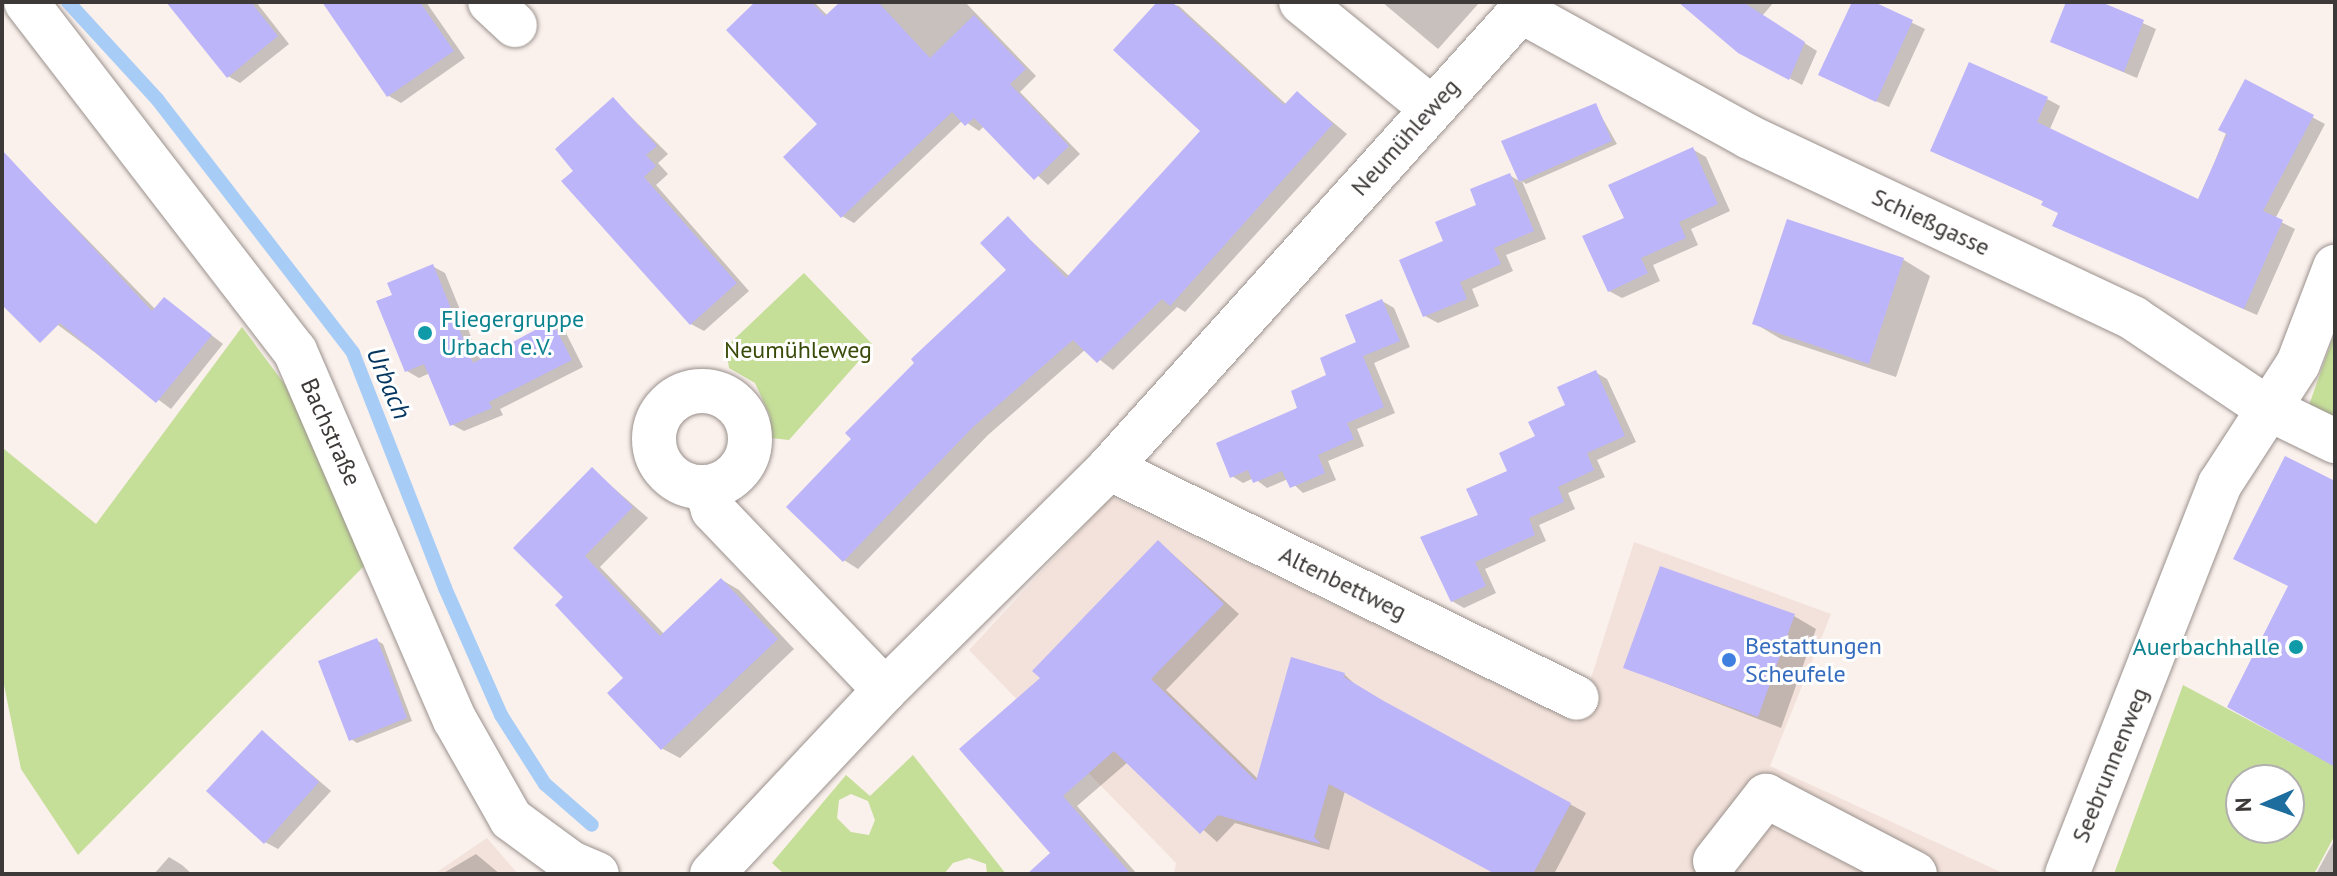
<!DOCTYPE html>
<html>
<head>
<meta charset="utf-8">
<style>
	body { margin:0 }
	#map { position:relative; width:2337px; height:876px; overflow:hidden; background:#faf0ec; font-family:"PT Sans",sans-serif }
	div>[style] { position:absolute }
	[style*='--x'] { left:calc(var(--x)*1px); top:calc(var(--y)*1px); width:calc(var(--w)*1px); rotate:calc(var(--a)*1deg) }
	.built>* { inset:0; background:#f3e2db }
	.green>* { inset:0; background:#c5de98 }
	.shadow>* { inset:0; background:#0003 }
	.stream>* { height:14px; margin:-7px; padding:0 7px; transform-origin:7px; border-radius:7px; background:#a7cdf7 }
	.building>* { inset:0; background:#bdb5f9 }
	.roads { filter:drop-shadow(0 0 2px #9a918d) drop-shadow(0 0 2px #9a918d) }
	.street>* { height:44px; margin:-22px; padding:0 22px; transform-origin:22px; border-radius:22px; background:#fff }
	.street>.ring { margin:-22px; padding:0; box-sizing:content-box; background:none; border:44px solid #fff; border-radius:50% }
	.dots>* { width:22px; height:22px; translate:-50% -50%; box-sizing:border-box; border:4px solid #fff; border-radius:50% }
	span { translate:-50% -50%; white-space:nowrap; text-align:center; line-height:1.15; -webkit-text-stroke:6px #fff; paint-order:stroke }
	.street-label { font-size:24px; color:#3d3938 }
	.culture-label { font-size:24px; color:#0d838f }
	.left { translate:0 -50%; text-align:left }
	.right { translate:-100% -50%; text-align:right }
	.park-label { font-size:24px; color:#394b09 }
	.shop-label { font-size:24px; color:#366cbe }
	.water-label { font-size:26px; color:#04355f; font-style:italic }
	.frame { position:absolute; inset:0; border:4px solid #3d3938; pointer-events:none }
	.north { position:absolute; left:2225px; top:764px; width:80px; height:80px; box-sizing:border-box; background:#fff; border:2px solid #b1b0af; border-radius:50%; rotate:268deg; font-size:22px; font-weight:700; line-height:32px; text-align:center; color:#3d3938 }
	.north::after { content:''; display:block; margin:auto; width:28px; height:36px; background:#1d6d9f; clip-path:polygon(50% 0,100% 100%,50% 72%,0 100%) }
</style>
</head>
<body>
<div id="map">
	<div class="built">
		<div style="clip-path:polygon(1111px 497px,1577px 723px,1634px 542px,1831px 614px,1770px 766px,2005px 874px,1174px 874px,1176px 863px,969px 650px)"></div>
		<div style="clip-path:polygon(487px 838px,518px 874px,434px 874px)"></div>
	</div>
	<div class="green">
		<div style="clip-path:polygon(804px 273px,873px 345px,789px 440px,771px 438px,770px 416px,755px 383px,729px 368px,726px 347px)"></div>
		<div style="clip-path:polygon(242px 327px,306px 413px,369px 561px,78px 855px,21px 769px,2px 675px,2px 453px,4px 449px,96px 524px)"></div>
		<div style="clip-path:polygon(2335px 332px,2335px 419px,2309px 405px)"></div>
		<div style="clip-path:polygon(evenodd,2183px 685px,2335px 766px,2335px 835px,2314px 874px,2114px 874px,2183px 685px,2241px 780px,2289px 780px,2289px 828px,2241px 828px,2241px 780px)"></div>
		<div style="clip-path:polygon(evenodd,913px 755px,1006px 874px,987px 874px,986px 864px,969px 858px,953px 863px,944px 874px,784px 874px,772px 863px,846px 775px,870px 796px,913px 755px,851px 794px,868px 801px,875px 820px,869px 835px,851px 832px,837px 818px,839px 800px,851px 794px)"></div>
	</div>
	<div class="shadow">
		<div style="clip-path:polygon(168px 2px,256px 2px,289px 44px,240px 83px,228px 76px)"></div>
		<div style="clip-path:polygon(324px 2px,426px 2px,465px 58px,401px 103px,389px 96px)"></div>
		<div style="clip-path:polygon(758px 2px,814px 2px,828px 16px,843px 2px,965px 2px,1036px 76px,1020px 92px,1080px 154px,1048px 185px,984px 126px,979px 131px,963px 120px,854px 223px,842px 216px,820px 124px)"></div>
		<div style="clip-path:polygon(1160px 2px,1179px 6px,1287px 105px,1298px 93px,1347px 134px,1185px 312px,1177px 307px,1113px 370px,1086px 349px,988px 435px,858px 569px,844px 560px,1008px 270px,1008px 219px,1070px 277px,1203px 131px)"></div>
		<div style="clip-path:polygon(1382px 2px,1478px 2px,1479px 3px,1438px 49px)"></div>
		<div style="clip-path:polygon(1681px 2px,1774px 2px,1762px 16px,1817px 51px,1802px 85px,1739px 51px)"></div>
		<div style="clip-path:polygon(1854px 2px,1869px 2px,1925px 29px,1889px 107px,1834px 82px)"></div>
		<div style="clip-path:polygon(2068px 2px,2096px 2px,2156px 29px,2137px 78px,2066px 48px)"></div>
		<div style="clip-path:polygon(2246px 82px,2325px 124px,2275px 219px,2295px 229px,2257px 315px,2068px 232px,2060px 213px,2045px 202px,1945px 157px,2047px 99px,2060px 106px,2049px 131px,2199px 202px)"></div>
		<div style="clip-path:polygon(613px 99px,668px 154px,658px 163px,668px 174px,656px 185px,749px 291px,704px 331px,691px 324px,576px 171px)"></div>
		<div style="clip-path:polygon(1595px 105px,1617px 144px,1526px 184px,1522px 181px,1546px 239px,1506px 255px,1513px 271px,1472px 289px,1479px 306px,1438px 323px,1425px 316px,1445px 242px,1509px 175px,1521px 182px,1504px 142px)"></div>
		<div style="clip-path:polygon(1692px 149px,1706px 157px,1730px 211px,1691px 229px,1698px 245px,1653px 265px,1660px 281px,1622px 298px,1609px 291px,1626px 219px)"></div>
		<div style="clip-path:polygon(2px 152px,156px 310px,164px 299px,223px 344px,171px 409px,58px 325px,2px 268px)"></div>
		<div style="clip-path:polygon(1788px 222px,1904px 260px,1930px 276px,1896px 377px,1781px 339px,1754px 323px)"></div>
		<div style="clip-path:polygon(432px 266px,445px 273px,481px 361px,552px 324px,565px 331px,583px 367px,500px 409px,503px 415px,464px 431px,451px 424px,430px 373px,419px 378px,407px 371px,395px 296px)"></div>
		<div style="clip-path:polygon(1382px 301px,1394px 308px,1410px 347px,1374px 363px,1395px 413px,1357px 429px,1364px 446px,1328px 461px,1336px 480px,1303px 493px,1288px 479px,1267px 488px,1254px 478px,1243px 483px,1232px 476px,1359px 343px)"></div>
		<div style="clip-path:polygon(1595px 372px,1607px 379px,1636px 442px,1597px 460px,1605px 477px,1568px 493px,1575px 509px,1539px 525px,1546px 541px,1485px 569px,1496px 593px,1464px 608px,1452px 601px,1480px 516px,1509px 472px)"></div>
		<div style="clip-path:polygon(593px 470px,648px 518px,600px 567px,665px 635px,722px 580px,739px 590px,794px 649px,680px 758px,663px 749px,610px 693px,626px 678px,566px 597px)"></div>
		<div style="clip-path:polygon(1159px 542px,1239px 614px,1166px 690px,1258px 779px,1292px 660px,1345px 675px,1359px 688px,1586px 813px,1554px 874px,1498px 874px,1345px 791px,1329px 850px,1235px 823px,1217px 842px,1128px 762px,1077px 806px,1137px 874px,1045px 874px,1053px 854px,1043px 678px)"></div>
		<div style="clip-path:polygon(1794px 616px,1816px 629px,1781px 728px,1626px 668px)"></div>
		<div style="clip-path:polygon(376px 640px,383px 644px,412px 721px,357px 743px,351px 739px)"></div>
		<div style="clip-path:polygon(262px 732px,331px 791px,278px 849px,265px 842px)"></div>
		<div style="clip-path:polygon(2335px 839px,2335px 874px,2316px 874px)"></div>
		<div style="clip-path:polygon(476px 854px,500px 874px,442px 874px)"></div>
		<div style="clip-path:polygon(169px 857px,182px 865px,192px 874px,154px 874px)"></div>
	</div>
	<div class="stream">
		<div style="--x:68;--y:2;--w:132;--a:47.5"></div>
		<div style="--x:157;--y:99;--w:321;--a:52.3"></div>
		<div style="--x:353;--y:353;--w:252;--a:68.6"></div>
		<div style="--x:445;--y:588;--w:139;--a:66.2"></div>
		<div style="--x:501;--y:715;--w:82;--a:57.5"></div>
		<div style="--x:545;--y:784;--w:62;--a:41.1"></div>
	</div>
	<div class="building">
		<div style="clip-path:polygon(166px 2px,251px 2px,278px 36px,227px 78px)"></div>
		<div style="clip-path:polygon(322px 2px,420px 2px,454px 51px,387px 97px)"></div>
		<div style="clip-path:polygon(755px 2px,811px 2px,825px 16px,840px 2px,878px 2px,930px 58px,974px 15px,1026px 69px,1010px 84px,1069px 146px,1034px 180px,974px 118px,965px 126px,952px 112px,841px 218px,783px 157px,817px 124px,726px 30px)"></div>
		<div style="clip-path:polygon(1157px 2px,1172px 2px,1284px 105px,1297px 91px,1333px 124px,1170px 306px,1162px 299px,1097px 363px,1073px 340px,973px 427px,843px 562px,786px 507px,851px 439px,845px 433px,914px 363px,911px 359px,1006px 270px,980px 243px,1008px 216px,1066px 278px,1200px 131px,1113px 50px)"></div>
		<div style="clip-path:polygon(1678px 2px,1743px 2px,1805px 42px,1789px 80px,1738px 53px)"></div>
		<div style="clip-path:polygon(1852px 2px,1874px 2px,1913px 20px,1876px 102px,1818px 75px)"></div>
		<div style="clip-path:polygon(2066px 2px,2101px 2px,2144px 20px,2124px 72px,2050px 42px)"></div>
		<div style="clip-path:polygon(1969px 62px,2048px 97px,2037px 122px,2198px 199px,2227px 134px,2218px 130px,2245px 79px,2314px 115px,2263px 211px,2283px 220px,2244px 309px,2052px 226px,2058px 213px,2041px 205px,2043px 201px,1930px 151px)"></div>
		<div style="clip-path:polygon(613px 97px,657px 146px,646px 155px,656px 166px,644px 177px,737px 283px,690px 325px,561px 181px,573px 171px,555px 149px)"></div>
		<div style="clip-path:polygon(1596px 103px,1612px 141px,1519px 182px,1501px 141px)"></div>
		<div style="clip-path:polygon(1693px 147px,1718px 204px,1679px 222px,1686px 238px,1641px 258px,1648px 273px,1608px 292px,1582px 236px,1624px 218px,1608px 185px)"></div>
		<div style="clip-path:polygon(2px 150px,152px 311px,164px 297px,212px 335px,156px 403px,60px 323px,40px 343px,2px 305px)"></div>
		<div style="clip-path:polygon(1510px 173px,1534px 231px,1494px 248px,1501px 264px,1460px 282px,1467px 299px,1423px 317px,1399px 260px,1443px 241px,1435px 222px,1476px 205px,1470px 189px)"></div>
		<div style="clip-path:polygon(1787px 219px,1904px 258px,1869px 364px,1752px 324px)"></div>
		<div style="clip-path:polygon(433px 264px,473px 363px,552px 321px,572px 360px,489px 402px,492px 408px,450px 426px,424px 364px,405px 372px,376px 301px,392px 295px,387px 283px)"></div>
		<div style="clip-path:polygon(1382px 299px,1400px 341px,1363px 356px,1384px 407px,1347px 423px,1354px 439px,1318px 455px,1325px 473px,1290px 488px,1282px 471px,1253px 483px,1248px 470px,1230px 478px,1216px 443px,1297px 408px,1291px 391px,1326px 375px,1320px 358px,1356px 342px,1345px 315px)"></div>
		<div style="clip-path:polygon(1596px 370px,1625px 436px,1587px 453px,1594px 470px,1558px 487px,1564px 502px,1529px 518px,1535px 535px,1475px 562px,1486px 586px,1451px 602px,1420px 537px,1478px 515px,1466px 489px,1507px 471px,1499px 453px,1535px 436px,1528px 422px,1565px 405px,1557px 387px)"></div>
		<div style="clip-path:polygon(2285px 456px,2335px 481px,2335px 767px,2227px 707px,2288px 586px,2233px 559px)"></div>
		<div style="clip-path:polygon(592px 467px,633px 507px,585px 556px,660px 636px,721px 578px,778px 639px,661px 750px,607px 693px,623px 678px,555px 605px,563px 597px,513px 548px)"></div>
		<div style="clip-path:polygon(1158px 540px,1224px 604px,1151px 679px,1256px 781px,1291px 657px,1345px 673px,1344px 677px,1382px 700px,1571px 803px,1533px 874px,1495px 874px,1329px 784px,1314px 837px,1321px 844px,1218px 815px,1200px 834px,1114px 751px,1063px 796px,1131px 874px,1027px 874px,1050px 853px,959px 749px,1040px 678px,1032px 671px)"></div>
		<div style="clip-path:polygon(1660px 566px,1795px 614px,1758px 717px,1623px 668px)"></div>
		<div style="clip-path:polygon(377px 638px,407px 718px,349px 741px,318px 661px)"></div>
		<div style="clip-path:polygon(262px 730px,319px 782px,264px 844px,206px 791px)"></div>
	</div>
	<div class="roads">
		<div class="street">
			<div style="--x:26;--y:2;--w:441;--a:52.4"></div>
			<div style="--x:295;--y:351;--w:402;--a:66.6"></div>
			<div style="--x:455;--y:720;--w:114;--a:60.5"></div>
			<div style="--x:511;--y:819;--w:74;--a:36.3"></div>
			<div style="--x:571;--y:863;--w:28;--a:23"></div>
			<div style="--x:490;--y:2;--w:34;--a:43"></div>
			<div style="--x:1301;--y:2;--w:166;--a:39.1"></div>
			<div style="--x:1521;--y:11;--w:260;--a:28.9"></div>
			<div style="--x:1749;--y:137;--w:425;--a:25.2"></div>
			<div style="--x:2133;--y:318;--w:161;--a:33.9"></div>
			<div style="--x:2267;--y:408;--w:76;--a:25.9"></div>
			<div class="ring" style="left:654px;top:391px;width:52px;height:52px"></div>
			<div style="--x:1109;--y:468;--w:521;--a:26.17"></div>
			<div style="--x:706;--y:487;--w:24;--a:73"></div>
			<div style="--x:713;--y:510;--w:249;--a:46.3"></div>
			<div style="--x:1715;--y:861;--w:83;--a:-51.9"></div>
			<div style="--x:1766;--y:796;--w:168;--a:27.6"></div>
			<div style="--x:712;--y:874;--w:253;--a:-46.8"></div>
			<div style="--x:885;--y:690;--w:315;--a:-44.7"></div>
			<div style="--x:1109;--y:468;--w:627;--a:-47.97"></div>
			<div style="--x:2067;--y:874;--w:419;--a:-68.6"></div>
			<div style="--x:2220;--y:484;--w:143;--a:-57"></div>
			<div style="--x:2298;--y:364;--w:104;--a:-69.1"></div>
		</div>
	</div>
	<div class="dots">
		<div style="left:425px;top:333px;background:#0f9aa8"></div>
		<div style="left:2296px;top:647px;background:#0f9aa8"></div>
		<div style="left:1729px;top:660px;background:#3f7fe0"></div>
	</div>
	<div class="street-label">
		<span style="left:1405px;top:137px;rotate:-48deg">Neumühleweg</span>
		<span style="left:1931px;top:222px;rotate:25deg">Schießgasse</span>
		<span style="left:331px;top:432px;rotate:66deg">Bachstraße</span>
		<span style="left:1343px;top:583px;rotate:26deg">Altenbettweg</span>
		<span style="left:2110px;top:765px;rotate:-68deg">Seebrunnenweg</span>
	</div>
	<div class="culture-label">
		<span class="left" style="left:441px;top:333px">Fliegergruppe<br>Urbach e.V.</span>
		<span class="right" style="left:2280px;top:647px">Auerbachhalle</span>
	</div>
	<div class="park-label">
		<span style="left:798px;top:350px">Neumühleweg</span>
	</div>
	<div class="shop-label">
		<span class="left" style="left:1745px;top:660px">Bestattungen<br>Scheufele</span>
	</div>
	<div class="water-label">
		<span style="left:389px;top:383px;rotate:67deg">Urbach</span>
	</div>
	<div class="frame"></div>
	<div class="north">N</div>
</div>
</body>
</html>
